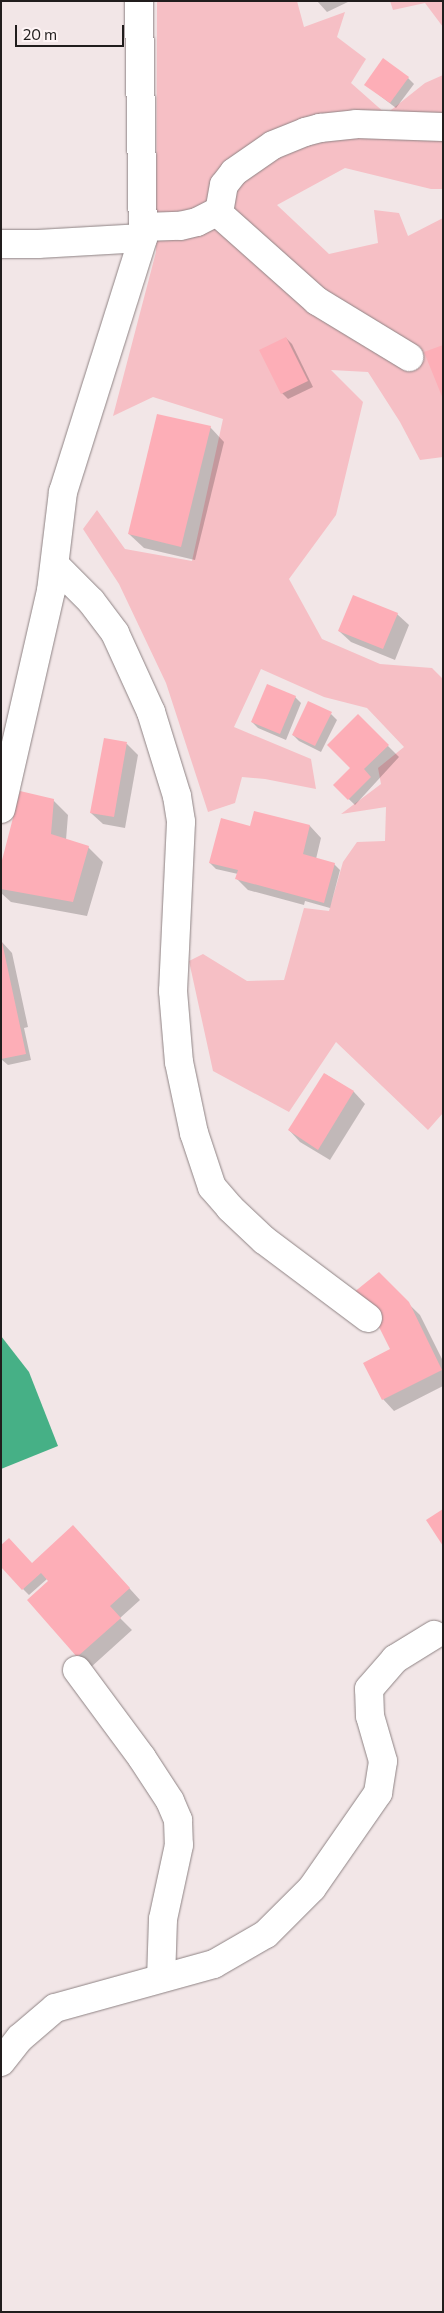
<!DOCTYPE html>
<html>
<head>
<meta charset="utf-8">
<style>
	body { margin:0 }
	#map { position:relative; width:444px; height:2313px; overflow:hidden; background:#f2e6e7; font-family:Commissioner,sans-serif }
	div>[style] { position:absolute }
	[style*='--x'] { left:calc(var(--x)*1px); top:calc(var(--y)*1px); width:calc(var(--w)*1px); rotate:calc(var(--a)*1deg) }
	.green>* { inset:0; background:#f6bfc5 }
	.water>* { inset:0; background:#46b086 }
	.shadow>* { inset:0; background:#0003 }
	.building>* { inset:0; background:#fdaeb7 }
	.roads { filter:drop-shadow(0 0 1px #8e8384) drop-shadow(0 0 1px #8e8384) }
	.minor>* { height:28px; margin:-14px; padding:0 14px; transform-origin:14px; border-radius:14px; background:#fff }
	span { translate:-50% -50%; white-space:nowrap; text-align:center; line-height:1.15; -webkit-text-stroke:5px #fef4f5; paint-order:stroke }
	.frame { position:absolute; inset:0; border:2px solid #211d1d; pointer-events:none }
	.scale { position:absolute; left:15px; top:25px; width:109px; height:22px; box-sizing:border-box; border:2px solid #211d1d; border-top:0; padding-left:6px; font-size:15px; line-height:18px; white-space:nowrap; color:#211d1d; -webkit-text-stroke:4px #fef4f5; paint-order:stroke }
</style>
</head>
<body>
<div id="map">
	<div class="green">
		<div style="clip-path:polygon(157px 1px,297px 1px,304px 27px,345px 12px,337px 37px,366px 59px,351px 83px,386px 114px,425px 83px,443px 75px,443px 189px,431px 189px,345px 168px,277px 205px,329px 254px,378px 243px,374px 210px,399px 213px,408px 236px,443px 218px,443px 457px,420px 460px,400px 422px,368px 372px,331px 370px,363px 402px,336px 515px,289px 579px,322px 639px,380px 664px,432px 668px,443px 679px,443px 1113px,428px 1130px,336px 1042px,289px 1112px,213px 1071px,189px 961px,203px 954px,247px 981px,284px 980px,304px 908px,329px 911px,343px 862px,357px 842px,385px 841px,386px 807px,341px 814px,381px 784px,378px 768px,404px 747px,367px 708px,324px 697px,261px 669px,234px 727px,311px 759px,316px 789px,265px 779px,242px 777px,235px 803px,208px 812px,166px 683px,119px 584px,83px 529px,97px 510px,125px 549px,192px 561px,223px 419px,153px 397px,113px 416px,156px 252px)"></div>
		<div style="clip-path:polygon(390px 1px,443px 1px,443px 27px,425px 3px,393px 10px)"></div>
	</div>
	<div class="water">
		<div style="clip-path:polygon(1px 1336px,29px 1372px,58px 1446px,1px 1469px)"></div>
	</div>
	<div class="shadow">
		<div style="clip-path:polygon(317px 1px,350px 1px,327px 12px)"></div>
		<div style="clip-path:polygon(408px 78px,414px 84px,396px 108px,366px 85px)"></div>
		<div style="clip-path:polygon(286px 338px,292px 344px,313px 387px,288px 399px,282px 393px)"></div>
		<div style="clip-path:polygon(210px 427px,224px 442px,195px 560px,144px 548px,129px 534px)"></div>
		<div style="clip-path:polygon(397px 614px,409px 625px,395px 660px,351px 642px,339px 631px)"></div>
		<div style="clip-path:polygon(295px 697px,301px 703px,286px 740px,258px 728px,252px 722px)"></div>
		<div style="clip-path:polygon(331px 714px,337px 720px,321px 752px,299px 741px,293px 735px)"></div>
		<div style="clip-path:polygon(358px 716px,399px 757px,355px 805px,334px 785px,352px 768px)"></div>
		<div style="clip-path:polygon(105px 740px,127px 744px,138px 755px,125px 828px,103px 824px,91px 813px)"></div>
		<div style="clip-path:polygon(53px 800px,68px 815px,66px 840px,88px 847px,103px 862px,87px 916px,11px 902px,1px 893px,1px 869px)"></div>
		<div style="clip-path:polygon(255px 812px,310px 826px,321px 838px,316px 859px,334px 864px,340px 870px,330px 908px,305px 901px,304px 905px,248px 890px,237px 879px,238px 874px,216px 869px,210px 863px,251px 827px)"></div>
		<div style="clip-path:polygon(1px 941px,12px 953px,28px 1027px,24px 1028px,31px 1060px,8px 1065px,1px 1059px)"></div>
		<div style="clip-path:polygon(325px 1074px,354px 1092px,365px 1104px,330px 1160px,300px 1142px,289px 1130px)"></div>
		<div style="clip-path:polygon(378px 1274px,420px 1315px,443px 1361px,443px 1386px,394px 1411px,383px 1399px,392px 1350px)"></div>
		<div style="clip-path:polygon(84px 1538px,140px 1600px,120px 1618px,132px 1630px,90px 1668px,28px 1600px,49px 1581px,47px 1579px,29px 1595px,23px 1589px,32px 1565px)"></div>
	</div>
	<div class="building">
		<div style="clip-path:polygon(383px 58px,409px 77px,390px 103px,364px 85px)"></div>
		<div style="clip-path:polygon(286px 337px,308px 381px,281px 394px,259px 350px)"></div>
		<div style="clip-path:polygon(443px 345px,443px 399px,424px 352px)"></div>
		<div style="clip-path:polygon(157px 414px,211px 426px,181px 547px,128px 534px)"></div>
		<div style="clip-path:polygon(353px 595px,398px 613px,383px 649px,338px 631px)"></div>
		<div style="clip-path:polygon(267px 684px,296px 696px,280px 734px,251px 722px)"></div>
		<div style="clip-path:polygon(308px 701px,332px 712px,315px 746px,292px 735px)"></div>
		<div style="clip-path:polygon(358px 714px,389px 745px,364px 769px,371px 777px,348px 800px,333px 785px,350px 768px,327px 745px)"></div>
		<div style="clip-path:polygon(104px 738px,127px 742px,114px 817px,90px 813px)"></div>
		<div style="clip-path:polygon(20px 791px,54px 799px,51px 834px,89px 846px,73px 902px,1px 889px,1px 864px)"></div>
		<div style="clip-path:polygon(254px 811px,310px 825px,303px 854px,335px 863px,324px 903px,235px 879px,238px 870px,209px 863px,221px 818px,250px 826px)"></div>
		<div style="clip-path:polygon(2px 942px,26px 1054px,1px 1059px,1px 943px)"></div>
		<div style="clip-path:polygon(324px 1073px,354px 1091px,318px 1150px,288px 1130px)"></div>
		<div style="clip-path:polygon(379px 1272px,409px 1302px,442px 1370px,382px 1400px,363px 1363px,390px 1349px,375px 1319px,353px 1293px)"></div>
		<div style="clip-path:polygon(443px 1509px,443px 1546px,426px 1520px)"></div>
		<div style="clip-path:polygon(73px 1525px,130px 1588px,110px 1606px,121px 1618px,77px 1657px,27px 1600px,48px 1581px,41px 1573px,22px 1590px,1px 1567px,1px 1545px,9px 1538px,32px 1563px)"></div>
	</div>
	<div class="roads">
		<div class="minor">
			<div style="--x:217;--y:212;--w:134;--a:41.7"></div>
			<div style="--x:317;--y:301;--w:108;--a:31.3"></div>
			<div style="--x:143;--y:227;--w:37;--a:-2"></div>
			<div style="--x:180;--y:226;--w:17;--a:-13"></div>
			<div style="--x:197;--y:222;--w:22;--a:-27"></div>
			<div style="--x:217;--y:212;--w:6;--a:-59"></div>
			<div style="--x:220;--y:207;--w:22;--a:-80"></div>
			<div style="--x:224;--y:185;--w:16;--a:-52"></div>
			<div style="--x:234;--y:172;--w:47;--a:-34.7"></div>
			<div style="--x:273;--y:145;--w:35;--a:-22"></div>
			<div style="--x:305;--y:132;--w:16;--a:-15"></div>
			<div style="--x:320;--y:128;--w:36;--a:-6"></div>
			<div style="--x:356;--y:124;--w:87;--a:2"></div>
			<div style="--x:1;--y:244;--w:37;--a:0"></div>
			<div style="--x:38;--y:244;--w:105;--a:-3.3"></div>
			<div style="--x:55;--y:565;--w:51;--a:45"></div>
			<div style="--x:91;--y:601;--w:40;--a:53"></div>
			<div style="--x:115;--y:633;--w:87;--a:65.5"></div>
			<div style="--x:151;--y:712;--w:88;--a:72.8"></div>
			<div style="--x:177;--y:796;--w:26;--a:81"></div>
			<div style="--x:181;--y:822;--w:169;--a:92.7"></div>
			<div style="--x:173;--y:991;--w:71;--a:85.2"></div>
			<div style="--x:179;--y:1062;--w:73;--a:78.1"></div>
			<div style="--x:194;--y:1133;--w:57;--a:71.6"></div>
			<div style="--x:212;--y:1187;--w:28;--a:49"></div>
			<div style="--x:230;--y:1208;--w:47;--a:43.3"></div>
			<div style="--x:264;--y:1240;--w:130;--a:36.9"></div>
			<div style="--x:1;--y:809;--w:224;--a:-77.1"></div>
			<div style="--x:51;--y:591;--w:100;--a:-83.1"></div>
			<div style="--x:63;--y:492;--w:266;--a:-72.5"></div>
			<div style="--x:143;--y:238;--w:237;--a:-91"></div>
			<div style="--x:77;--y:1670;--w:109;--a:53.5"></div>
			<div style="--x:142;--y:1758;--w:51;--a:56.9"></div>
			<div style="--x:170;--y:1801;--w:21;--a:67"></div>
			<div style="--x:178;--y:1820;--w:25;--a:88"></div>
			<div style="--x:179;--y:1845;--w:76;--a:102.2"></div>
			<div style="--x:163;--y:1919;--w:59;--a:91.9"></div>
			<div style="--x:1;--y:2062;--w:31;--a:-52"></div>
			<div style="--x:20;--y:2038;--w:46;--a:-40.6"></div>
			<div style="--x:55;--y:2008;--w:165;--a:-15.5"></div>
			<div style="--x:214;--y:1964;--w:60;--a:-30"></div>
			<div style="--x:266;--y:1934;--w:65;--a:-45"></div>
			<div style="--x:312;--y:1888;--w:116;--a:-55.2"></div>
			<div style="--x:378;--y:1793;--w:32;--a:-81"></div>
			<div style="--x:383;--y:1761;--w:47;--a:-106.1"></div>
			<div style="--x:370;--y:1716;--w:27;--a:-92"></div>
			<div style="--x:369;--y:1689;--w:40;--a:-49"></div>
			<div style="--x:395;--y:1659;--w:46;--a:-31.6"></div>
		</div>
	</div>
	<div class="frame"></div>
	<div class="scale">20 m</div>
</div>
</body>
</html>
